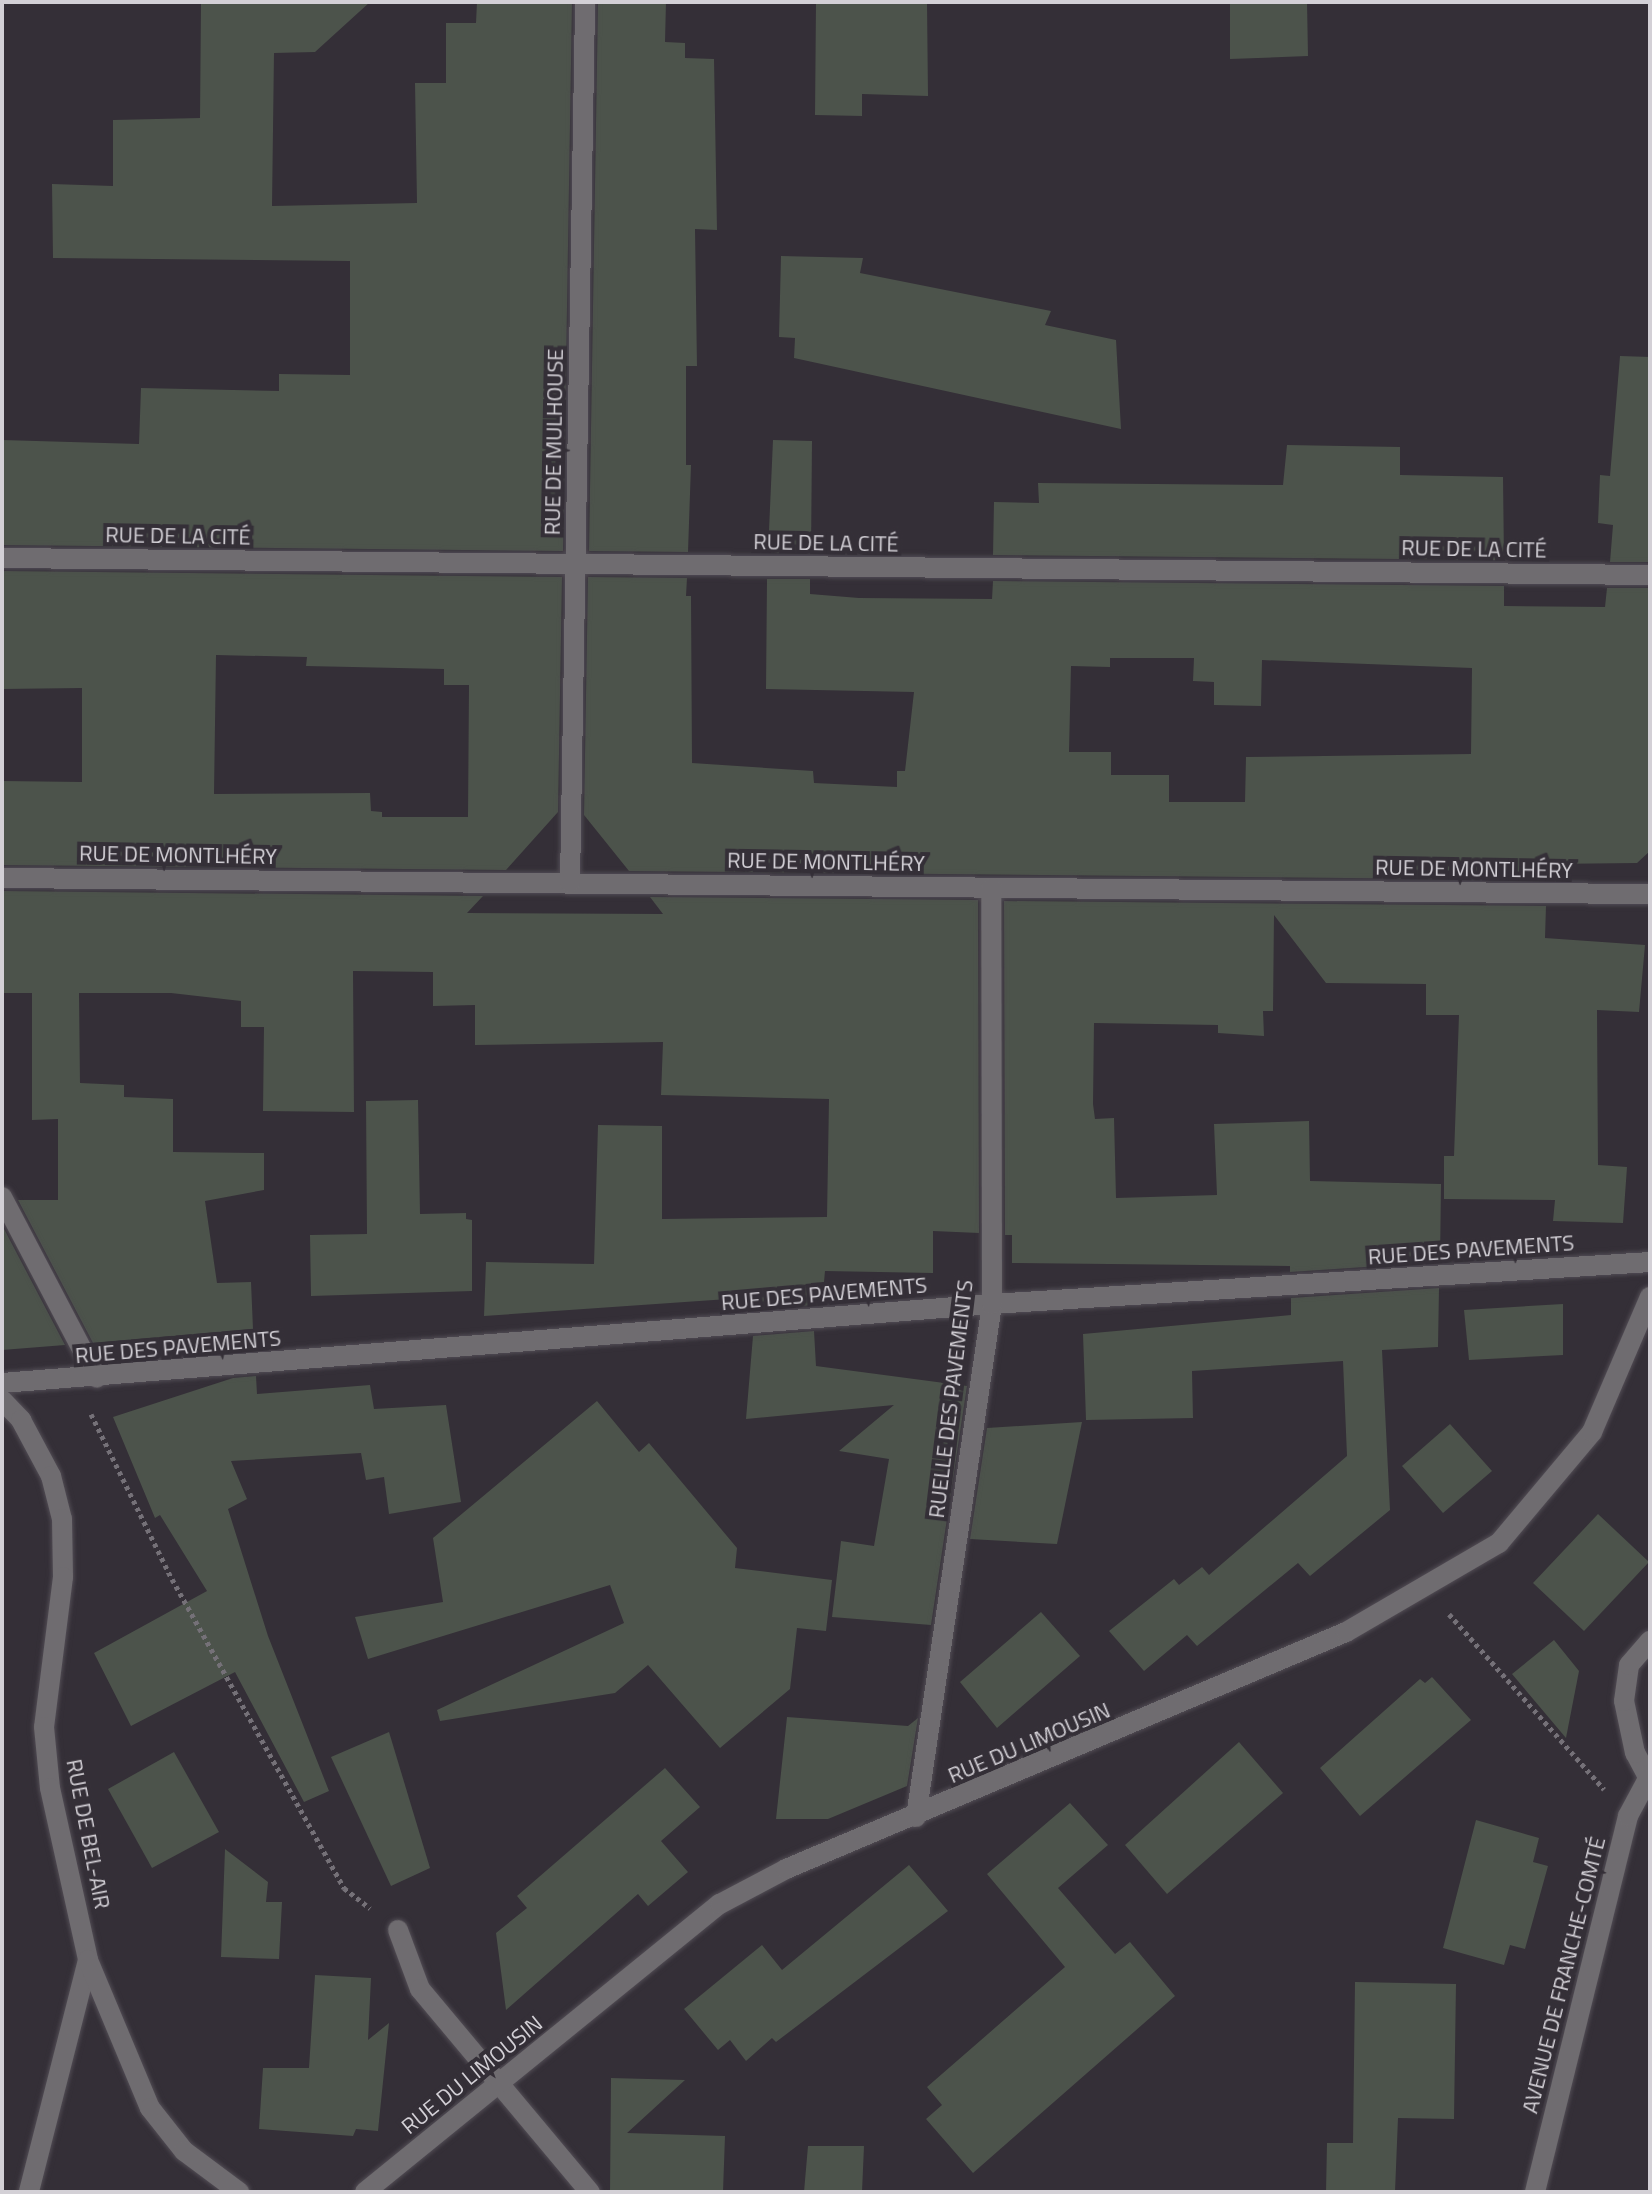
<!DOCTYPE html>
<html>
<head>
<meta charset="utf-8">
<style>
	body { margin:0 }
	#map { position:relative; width:1652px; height:2194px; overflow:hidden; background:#342f37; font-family:"Titillium Web",sans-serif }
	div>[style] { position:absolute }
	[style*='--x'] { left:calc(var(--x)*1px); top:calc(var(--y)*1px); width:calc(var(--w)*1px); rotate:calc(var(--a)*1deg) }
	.building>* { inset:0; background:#4c534b }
	.path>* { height:5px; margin-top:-2.5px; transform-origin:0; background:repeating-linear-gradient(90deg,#757178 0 4px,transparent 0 8px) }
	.roads { filter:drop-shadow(0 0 2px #514c54) drop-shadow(0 0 2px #514c54) }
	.minor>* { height:20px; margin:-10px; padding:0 10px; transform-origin:10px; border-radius:10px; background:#6f6c70 }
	span { translate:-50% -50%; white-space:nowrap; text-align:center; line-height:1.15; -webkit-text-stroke:8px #342f37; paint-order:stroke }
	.street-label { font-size:22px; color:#d3d0d6 }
	.frame { position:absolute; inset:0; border:4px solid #d3d0d6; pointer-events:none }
</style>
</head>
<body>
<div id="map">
	<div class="building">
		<div style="clip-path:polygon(201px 2px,370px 2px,315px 52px,274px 53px,272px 206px,417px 203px,415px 83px,446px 83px,446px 23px,476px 23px,477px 2px,572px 2px,563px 551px,2px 545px,2px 440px,139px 444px,141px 388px,279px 391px,279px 374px,350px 375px,350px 261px,53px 258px,52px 184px,113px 186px,113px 120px,200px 118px)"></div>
		<div style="clip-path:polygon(598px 2px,666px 2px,665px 42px,685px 43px,685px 58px,714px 59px,717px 230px,695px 229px,697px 366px,686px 366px,686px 465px,691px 465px,688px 552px,589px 551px)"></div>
		<div style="clip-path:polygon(816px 2px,927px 2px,928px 96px,862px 94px,862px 116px,815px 115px)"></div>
		<div style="clip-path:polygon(1230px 2px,1307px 2px,1308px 56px,1230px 59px)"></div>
		<div style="clip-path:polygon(781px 256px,863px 258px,860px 273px,1051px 311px,1045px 325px,1116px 340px,1121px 429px,794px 358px,795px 338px,779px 337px)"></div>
		<div style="clip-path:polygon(1620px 356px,1650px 357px,1650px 562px,1610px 562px,1613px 525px,1598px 523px,1600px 475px,1610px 476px)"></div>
		<div style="clip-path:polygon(773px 440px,812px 441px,811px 553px,768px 553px)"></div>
		<div style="clip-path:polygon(1287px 445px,1400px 447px,1400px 475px,1503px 477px,1504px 560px,993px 555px,994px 502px,1039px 503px,1038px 483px,1283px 485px)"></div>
		<div style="clip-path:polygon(evenodd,2px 571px,562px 577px,558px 812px,506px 870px,2px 865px,2px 781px,82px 782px,82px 688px,2px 689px,2px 571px,216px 655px,307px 657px,306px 666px,444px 669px,444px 685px,469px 685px,468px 817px,382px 817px,382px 812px,371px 811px,370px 793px,214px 794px,216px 655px)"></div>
		<div style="clip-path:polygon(evenodd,588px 577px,687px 578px,686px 596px,691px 596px,692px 763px,813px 771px,814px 783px,897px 787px,897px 771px,905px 771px,914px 692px,766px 689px,767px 579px,810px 579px,810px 594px,859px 598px,992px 599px,993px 581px,1504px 586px,1504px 606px,1605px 607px,1607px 588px,1650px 588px,1650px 851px,1637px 863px,1548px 864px,1548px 880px,629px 871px,584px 815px,588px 577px,1110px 658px,1194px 658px,1193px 681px,1214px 682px,1214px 705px,1261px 706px,1262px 660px,1472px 668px,1471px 754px,1246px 757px,1245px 802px,1169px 802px,1169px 775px,1111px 775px,1111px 752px,1069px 752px,1071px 666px,1110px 667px,1110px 658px)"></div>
		<div style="clip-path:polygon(2px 891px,483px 896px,467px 913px,663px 914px,650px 897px,978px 900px,979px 1233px,933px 1231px,933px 1273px,825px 1271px,824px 1282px,811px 1283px,812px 1305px,756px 1310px,757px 1297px,484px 1316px,486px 1262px,594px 1264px,598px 1125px,662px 1126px,662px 1219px,827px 1217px,829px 1099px,661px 1095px,663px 1042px,475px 1045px,475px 1005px,433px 1006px,433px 972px,353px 971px,354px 1112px,263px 1111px,264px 1027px,241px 1027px,241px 1001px,171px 993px,79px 993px,80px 1083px,124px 1085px,124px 1097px,173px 1099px,173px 1152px,264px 1153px,264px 1190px,205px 1201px,217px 1283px,251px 1282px,253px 1329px,93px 1343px,18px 1200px,58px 1200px,58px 1119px,32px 1120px,32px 993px,2px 993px)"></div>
		<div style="clip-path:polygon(1004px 901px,1546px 906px,1545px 938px,1645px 945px,1639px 1012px,1597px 1010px,1598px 1165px,1627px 1167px,1623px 1223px,1553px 1221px,1555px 1200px,1444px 1199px,1444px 1156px,1454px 1156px,1459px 1015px,1426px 1015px,1426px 984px,1326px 983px,1274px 915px,1273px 1011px,1263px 1011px,1264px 1036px,1218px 1033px,1218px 1025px,1094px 1023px,1093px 1104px,1095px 1119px,1114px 1118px,1116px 1198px,1217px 1195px,1214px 1124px,1309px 1121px,1310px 1181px,1441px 1184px,1440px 1262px,1290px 1272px,1290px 1266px,1012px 1263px,1012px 1235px,1005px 1235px)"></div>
		<div style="clip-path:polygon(418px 1100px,420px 1214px,466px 1213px,466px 1219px,472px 1220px,472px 1291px,311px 1296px,310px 1235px,367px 1234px,366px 1101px)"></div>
		<div style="clip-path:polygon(2px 1225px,65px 1345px,2px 1350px)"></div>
		<div style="clip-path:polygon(1439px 1288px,1438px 1347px,1382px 1350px,1390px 1510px,1310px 1576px,1298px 1563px,1197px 1646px,1187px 1635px,1144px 1671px,1109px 1631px,1174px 1579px,1179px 1585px,1202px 1567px,1209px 1575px,1347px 1456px,1343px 1361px,1192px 1371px,1193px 1418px,1086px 1420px,1083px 1334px,1291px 1315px,1291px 1298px)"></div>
		<div style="clip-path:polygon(1563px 1304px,1563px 1355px,1469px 1360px,1464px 1310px)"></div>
		<div style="clip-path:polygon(814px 1331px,816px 1366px,967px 1386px,931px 1625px,832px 1617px,841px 1541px,874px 1546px,889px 1459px,839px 1451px,894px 1405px,746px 1419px,753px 1336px)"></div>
		<div style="clip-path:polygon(256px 1376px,257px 1394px,370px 1385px,374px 1409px,446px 1405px,461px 1502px,389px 1514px,384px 1477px,366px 1480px,361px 1453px,231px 1461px,247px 1499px,228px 1509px,268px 1636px,329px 1791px,304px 1802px,235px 1672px,131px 1726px,94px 1653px,207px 1591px,160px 1515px,155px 1518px,113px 1417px,233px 1378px)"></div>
		<div style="clip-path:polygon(597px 1401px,639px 1452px,649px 1443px,737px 1548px,735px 1568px,832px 1580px,826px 1631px,797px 1628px,790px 1689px,720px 1748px,648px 1665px,615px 1693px,440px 1721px,437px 1710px,624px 1623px,610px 1585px,368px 1659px,355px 1617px,443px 1602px,433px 1538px)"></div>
		<div style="clip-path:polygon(1082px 1422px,1057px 1544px,970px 1539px,987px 1428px)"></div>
		<div style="clip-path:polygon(1450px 1424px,1492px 1471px,1443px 1513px,1402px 1466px)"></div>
		<div style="clip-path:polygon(1598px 1514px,1649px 1562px,1584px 1631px,1533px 1583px)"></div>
		<div style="clip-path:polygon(1041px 1612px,1080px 1656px,997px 1728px,960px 1682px)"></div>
		<div style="clip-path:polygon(1554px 1640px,1579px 1671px,1566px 1738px,1512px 1674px)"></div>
		<div style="clip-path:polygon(1432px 1677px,1471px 1720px,1360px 1816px,1320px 1768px,1420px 1679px,1425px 1683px)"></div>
		<div style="clip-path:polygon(787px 1717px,908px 1726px,918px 1718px,907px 1786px,828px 1819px,776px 1819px)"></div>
		<div style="clip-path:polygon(389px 1732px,430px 1868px,391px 1886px,331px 1757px)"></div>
		<div style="clip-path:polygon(1239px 1742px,1283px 1793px,1167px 1894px,1125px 1845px)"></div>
		<div style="clip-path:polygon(174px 1752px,219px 1832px,152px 1868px,108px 1789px)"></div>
		<div style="clip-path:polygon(665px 1768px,700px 1807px,661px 1841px,688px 1872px,648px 1906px,638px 1894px,506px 2010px,496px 1933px,527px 1908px,517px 1896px)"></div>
		<div style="clip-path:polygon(1070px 1803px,1108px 1845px,1058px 1888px,1115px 1954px,1130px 1942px,1175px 1996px,973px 2173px,926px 2119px,942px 2105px,927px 2087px,1065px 1967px,987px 1874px)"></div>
		<div style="clip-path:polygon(1476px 1820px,1539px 1838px,1533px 1862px,1548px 1866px,1525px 1949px,1510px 1945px,1504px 1965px,1443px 1948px)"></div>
		<div style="clip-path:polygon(225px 1849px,268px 1882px,266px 1902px,282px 1902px,279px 1959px,221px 1957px)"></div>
		<div style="clip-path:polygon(909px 1865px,948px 1911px,776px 2042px,772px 2038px,746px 2061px,730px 2040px,718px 2050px,684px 2009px,762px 1945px,782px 1970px)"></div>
		<div style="clip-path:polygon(315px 1975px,371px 1978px,368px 2040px,389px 2023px,378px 2131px,356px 2129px,353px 2136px,259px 2129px,263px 2068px,309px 2068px)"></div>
		<div style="clip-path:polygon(1355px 1982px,1456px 1984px,1454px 2119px,1398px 2118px,1395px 2192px,1326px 2192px,1327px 2143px,1353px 2143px)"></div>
		<div style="clip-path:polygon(611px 2078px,685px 2080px,627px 2133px,725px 2136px,723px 2192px,610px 2192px)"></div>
		<div style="clip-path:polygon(808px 2146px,864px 2146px,862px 2192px,804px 2192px)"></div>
	</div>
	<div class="path">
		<div style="--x:91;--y:1414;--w:184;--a:63.9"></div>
		<div style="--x:172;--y:1579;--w:354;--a:60.9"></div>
		<div style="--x:344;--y:1888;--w:33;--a:38"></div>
		<div style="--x:1449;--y:1614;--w:234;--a:48.5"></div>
	</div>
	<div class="roads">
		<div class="minor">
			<div style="--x:2;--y:558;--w:1648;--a:0.59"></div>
			<div style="--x:2;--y:878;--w:1648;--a:0.56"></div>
			<div style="--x:570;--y:883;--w:881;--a:-89.02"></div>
			<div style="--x:2;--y:1197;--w:204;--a:62.3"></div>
			<div style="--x:2;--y:1383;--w:993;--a:-4.56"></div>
			<div style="--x:992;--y:1304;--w:659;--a:-3.65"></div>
			<div style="--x:2;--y:1400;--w:28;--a:46"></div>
			<div style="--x:21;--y:1420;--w:64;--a:61.8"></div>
			<div style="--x:51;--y:1476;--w:44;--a:75.7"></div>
			<div style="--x:62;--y:1519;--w:58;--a:89"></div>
			<div style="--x:63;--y:1577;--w:151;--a:97.2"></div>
			<div style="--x:44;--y:1727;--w:61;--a:84.4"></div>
			<div style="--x:50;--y:1788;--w:176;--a:77.5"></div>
			<div style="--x:88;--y:1960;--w:239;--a:104.3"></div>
			<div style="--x:1648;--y:1777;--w:27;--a:-118"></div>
			<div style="--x:1635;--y:1753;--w:53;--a:-101.9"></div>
			<div style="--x:1624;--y:1701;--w:36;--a:-82"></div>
			<div style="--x:1629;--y:1665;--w:32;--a:-49"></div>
			<div style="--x:916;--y:1817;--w:519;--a:-81.57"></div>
			<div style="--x:992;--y:1304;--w:416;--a:-90.1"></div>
			<div style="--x:398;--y:1930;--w:63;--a:69.6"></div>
			<div style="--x:420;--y:1989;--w:265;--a:50.1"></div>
			<div style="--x:88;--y:1960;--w:160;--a:67.3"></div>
			<div style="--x:150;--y:2108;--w:55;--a:51.7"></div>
			<div style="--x:184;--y:2151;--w:69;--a:36.7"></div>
			<div style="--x:365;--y:2192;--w:457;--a:-39.1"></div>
			<div style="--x:720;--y:1904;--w:75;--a:-27.9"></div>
			<div style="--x:786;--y:1869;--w:608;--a:-22.94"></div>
			<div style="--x:1346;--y:1632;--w:177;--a:-30.2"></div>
			<div style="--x:1499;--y:1543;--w:145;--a:-50"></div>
			<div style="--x:1592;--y:1432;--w:147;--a:-66.8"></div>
			<div style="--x:1535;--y:2192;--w:387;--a:-76.1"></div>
			<div style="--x:1628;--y:1816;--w:47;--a:-61.8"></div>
		</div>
	</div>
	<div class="street-label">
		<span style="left:554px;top:442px;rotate:-89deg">RUE DE MULHOUSE</span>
		<span style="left:178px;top:536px;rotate:1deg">RUE DE LA CITÉ</span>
		<span style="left:826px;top:543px;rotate:1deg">RUE DE LA CITÉ</span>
		<span style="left:1474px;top:549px;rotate:1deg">RUE DE LA CITÉ</span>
		<span style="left:178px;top:855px;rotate:1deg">RUE DE MONTLHÉRY</span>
		<span style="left:826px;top:862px;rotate:1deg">RUE DE MONTLHÉRY</span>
		<span style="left:1474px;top:869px;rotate:1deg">RUE DE MONTLHÉRY</span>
		<span style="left:1471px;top:1250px;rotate:-4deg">RUE DES PAVEMENTS</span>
		<span style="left:824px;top:1294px;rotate:-5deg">RUE DES PAVEMENTS</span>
		<span style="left:178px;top:1347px;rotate:-5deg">RUE DES PAVEMENTS</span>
		<span style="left:951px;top:1399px;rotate:-83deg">RUELLE DES PAVEMENTS</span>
		<span style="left:1029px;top:1743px;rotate:-23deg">RUE DU LIMOUSIN</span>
		<span style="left:88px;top:1834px;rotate:79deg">RUE DE BEL-AIR</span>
		<span style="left:1564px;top:1975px;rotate:-76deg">AVENUE DE FRANCHE-COMTÉ</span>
		<span style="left:472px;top:2075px;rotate:-39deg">RUE DU LIMOUSIN</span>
	</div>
	<div class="frame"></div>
</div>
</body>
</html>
